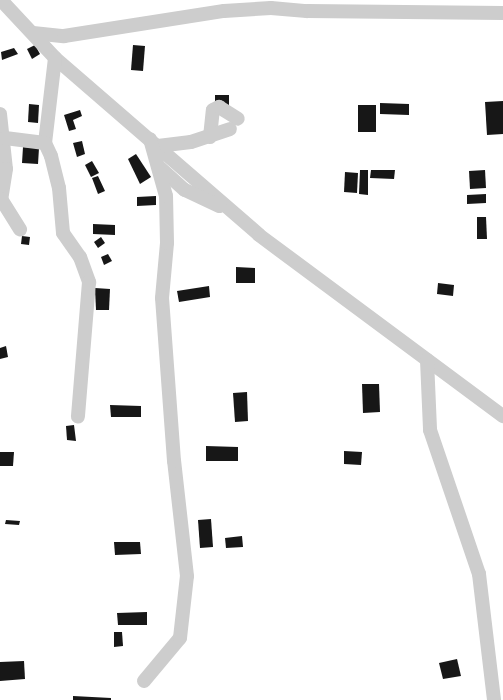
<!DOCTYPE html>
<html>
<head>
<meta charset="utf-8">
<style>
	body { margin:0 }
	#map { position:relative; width:503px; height:700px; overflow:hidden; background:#fff; font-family:"Varela Round",sans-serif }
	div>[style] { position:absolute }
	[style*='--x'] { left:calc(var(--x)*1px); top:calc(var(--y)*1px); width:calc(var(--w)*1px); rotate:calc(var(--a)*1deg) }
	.building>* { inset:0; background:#171717 }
	.street>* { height:14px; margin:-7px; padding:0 7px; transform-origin:7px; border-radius:7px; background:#cdcdcd }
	span { translate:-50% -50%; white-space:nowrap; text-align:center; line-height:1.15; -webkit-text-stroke:5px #fff; paint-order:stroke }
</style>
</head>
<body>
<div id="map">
	<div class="building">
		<div style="clip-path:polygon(35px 45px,40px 54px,32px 59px,27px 49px)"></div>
		<div style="clip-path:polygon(133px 45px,145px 46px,143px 71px,131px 70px)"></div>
		<div style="clip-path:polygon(14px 48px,18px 54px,2px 60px,1px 52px)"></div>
		<div style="clip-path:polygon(215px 95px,229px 95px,229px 106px,215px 106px)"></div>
		<div style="clip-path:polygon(503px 101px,503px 134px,487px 135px,485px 102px)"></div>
		<div style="clip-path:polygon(380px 103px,409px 104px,409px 115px,380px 114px)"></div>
		<div style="clip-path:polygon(29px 104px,39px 105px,38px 123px,28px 122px)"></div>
		<div style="clip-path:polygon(358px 105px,376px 105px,376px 132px,358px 132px)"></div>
		<div style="clip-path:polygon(80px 110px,82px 116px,73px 120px,76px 129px,69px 131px,64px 115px)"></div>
		<div style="clip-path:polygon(82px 141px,85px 154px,77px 157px,73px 143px)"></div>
		<div style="clip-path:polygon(23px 147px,39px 148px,38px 164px,22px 163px)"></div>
		<div style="clip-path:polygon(136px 154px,151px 177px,140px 184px,128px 159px)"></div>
		<div style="clip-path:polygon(92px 161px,99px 173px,91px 177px,85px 165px)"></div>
		<div style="clip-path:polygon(360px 170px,368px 170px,368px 195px,359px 194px)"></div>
		<div style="clip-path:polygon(371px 170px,395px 170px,394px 179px,370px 178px)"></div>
		<div style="clip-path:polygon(485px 170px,486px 188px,470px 189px,469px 171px)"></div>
		<div style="clip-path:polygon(345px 172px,358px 173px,357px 193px,344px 192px)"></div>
		<div style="clip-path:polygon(98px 176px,105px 191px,98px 194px,92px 178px)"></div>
		<div style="clip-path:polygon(486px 194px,486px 203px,467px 204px,467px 195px)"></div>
		<div style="clip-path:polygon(156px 196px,156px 205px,137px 206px,137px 197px)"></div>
		<div style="clip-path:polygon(477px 217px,486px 217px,487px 239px,477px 239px)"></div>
		<div style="clip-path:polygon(93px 224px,115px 225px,115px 235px,93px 234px)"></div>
		<div style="clip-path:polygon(22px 236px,30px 237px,29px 245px,21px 244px)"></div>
		<div style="clip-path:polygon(101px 237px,105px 243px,98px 248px,94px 242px)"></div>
		<div style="clip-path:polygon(108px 254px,112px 261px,104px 265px,101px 257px)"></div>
		<div style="clip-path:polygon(236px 267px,255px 268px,255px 283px,236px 283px)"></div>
		<div style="clip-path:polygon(438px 283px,454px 285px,453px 296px,437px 294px)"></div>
		<div style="clip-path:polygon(209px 286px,210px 297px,179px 302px,177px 291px)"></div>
		<div style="clip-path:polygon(95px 288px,110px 289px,109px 310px,96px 310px)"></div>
		<div style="clip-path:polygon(6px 346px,8px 357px,0 359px,0 348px)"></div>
		<div style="clip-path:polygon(362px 384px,379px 384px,380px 412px,363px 413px)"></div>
		<div style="clip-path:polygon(247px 392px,248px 421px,235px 422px,233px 393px)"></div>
		<div style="clip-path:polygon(110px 405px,141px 406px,141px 417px,111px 417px)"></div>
		<div style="clip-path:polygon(74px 425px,76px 441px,67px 440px,66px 426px)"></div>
		<div style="clip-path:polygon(206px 446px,238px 447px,238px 461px,206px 461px)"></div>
		<div style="clip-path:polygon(344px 451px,362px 452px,361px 465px,344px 464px)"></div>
		<div style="clip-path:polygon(0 452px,14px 452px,13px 466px,0 466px)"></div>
		<div style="clip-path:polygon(211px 519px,213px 547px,200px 548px,198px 520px)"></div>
		<div style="clip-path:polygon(6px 520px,20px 521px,19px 525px,5px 524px)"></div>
		<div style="clip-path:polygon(242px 536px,243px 547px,226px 548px,225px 538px)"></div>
		<div style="clip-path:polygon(114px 542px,140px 542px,141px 554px,115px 555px)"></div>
		<div style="clip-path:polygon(147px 612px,147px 625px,118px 625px,117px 613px)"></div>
		<div style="clip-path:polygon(114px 632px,122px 632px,123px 646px,114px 647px)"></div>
		<div style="clip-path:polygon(457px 659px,461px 676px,443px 679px,439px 663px)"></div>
		<div style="clip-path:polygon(24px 661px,25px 679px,0 681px,0 662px)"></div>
		<div style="clip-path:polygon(73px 696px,111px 698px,111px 700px,73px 700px)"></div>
	</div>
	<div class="street">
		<div style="--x:1;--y:0;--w:79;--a:47"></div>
		<div style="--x:55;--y:58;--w:270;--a:40.9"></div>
		<div style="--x:259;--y:235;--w:304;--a:36.6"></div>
		<div style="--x:33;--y:33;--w:31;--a:6"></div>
		<div style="--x:64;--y:36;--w:162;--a:-8.9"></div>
		<div style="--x:224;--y:11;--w:47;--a:-3.7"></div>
		<div style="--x:271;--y:8;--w:36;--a:5"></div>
		<div style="--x:307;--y:11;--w:196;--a:0.6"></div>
		<div style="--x:55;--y:58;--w:86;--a:96.7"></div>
		<div style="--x:45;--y:143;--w:14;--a:65"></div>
		<div style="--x:51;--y:156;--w:33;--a:76"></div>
		<div style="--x:59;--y:188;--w:45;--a:84.9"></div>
		<div style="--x:63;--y:233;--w:29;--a:55"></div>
		<div style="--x:80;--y:257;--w:27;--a:70"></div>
		<div style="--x:89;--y:282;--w:135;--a:94.7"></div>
		<div style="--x:0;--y:114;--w:55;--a:83.8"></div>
		<div style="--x:6;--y:169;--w:30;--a:99"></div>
		<div style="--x:1;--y:199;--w:36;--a:58"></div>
		<div style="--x:210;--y:137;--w:27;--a:-84"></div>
		<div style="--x:213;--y:110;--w:7;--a:-27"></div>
		<div style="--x:219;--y:107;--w:22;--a:32"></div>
		<div style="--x:5;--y:138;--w:40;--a:7.1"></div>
		<div style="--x:158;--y:146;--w:33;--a:-7"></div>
		<div style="--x:191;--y:142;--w:41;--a:-18.4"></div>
		<div style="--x:158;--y:166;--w:36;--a:42"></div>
		<div style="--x:185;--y:190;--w:38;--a:25"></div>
		<div style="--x:427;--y:360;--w:70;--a:87.5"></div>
		<div style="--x:430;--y:430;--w:152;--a:71.2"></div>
		<div style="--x:479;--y:574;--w:127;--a:83.2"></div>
		<div style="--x:144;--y:681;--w:56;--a:-50.1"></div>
		<div style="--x:180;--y:638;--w:62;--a:-83.6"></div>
		<div style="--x:187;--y:576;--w:116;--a:-96.4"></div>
		<div style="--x:174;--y:461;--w:163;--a:-94.2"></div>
		<div style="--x:162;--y:298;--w:55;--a:-84.8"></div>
		<div style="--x:167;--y:243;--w:47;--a:-91.2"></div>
		<div style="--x:166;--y:196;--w:59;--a:-105.7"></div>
	</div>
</div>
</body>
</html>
